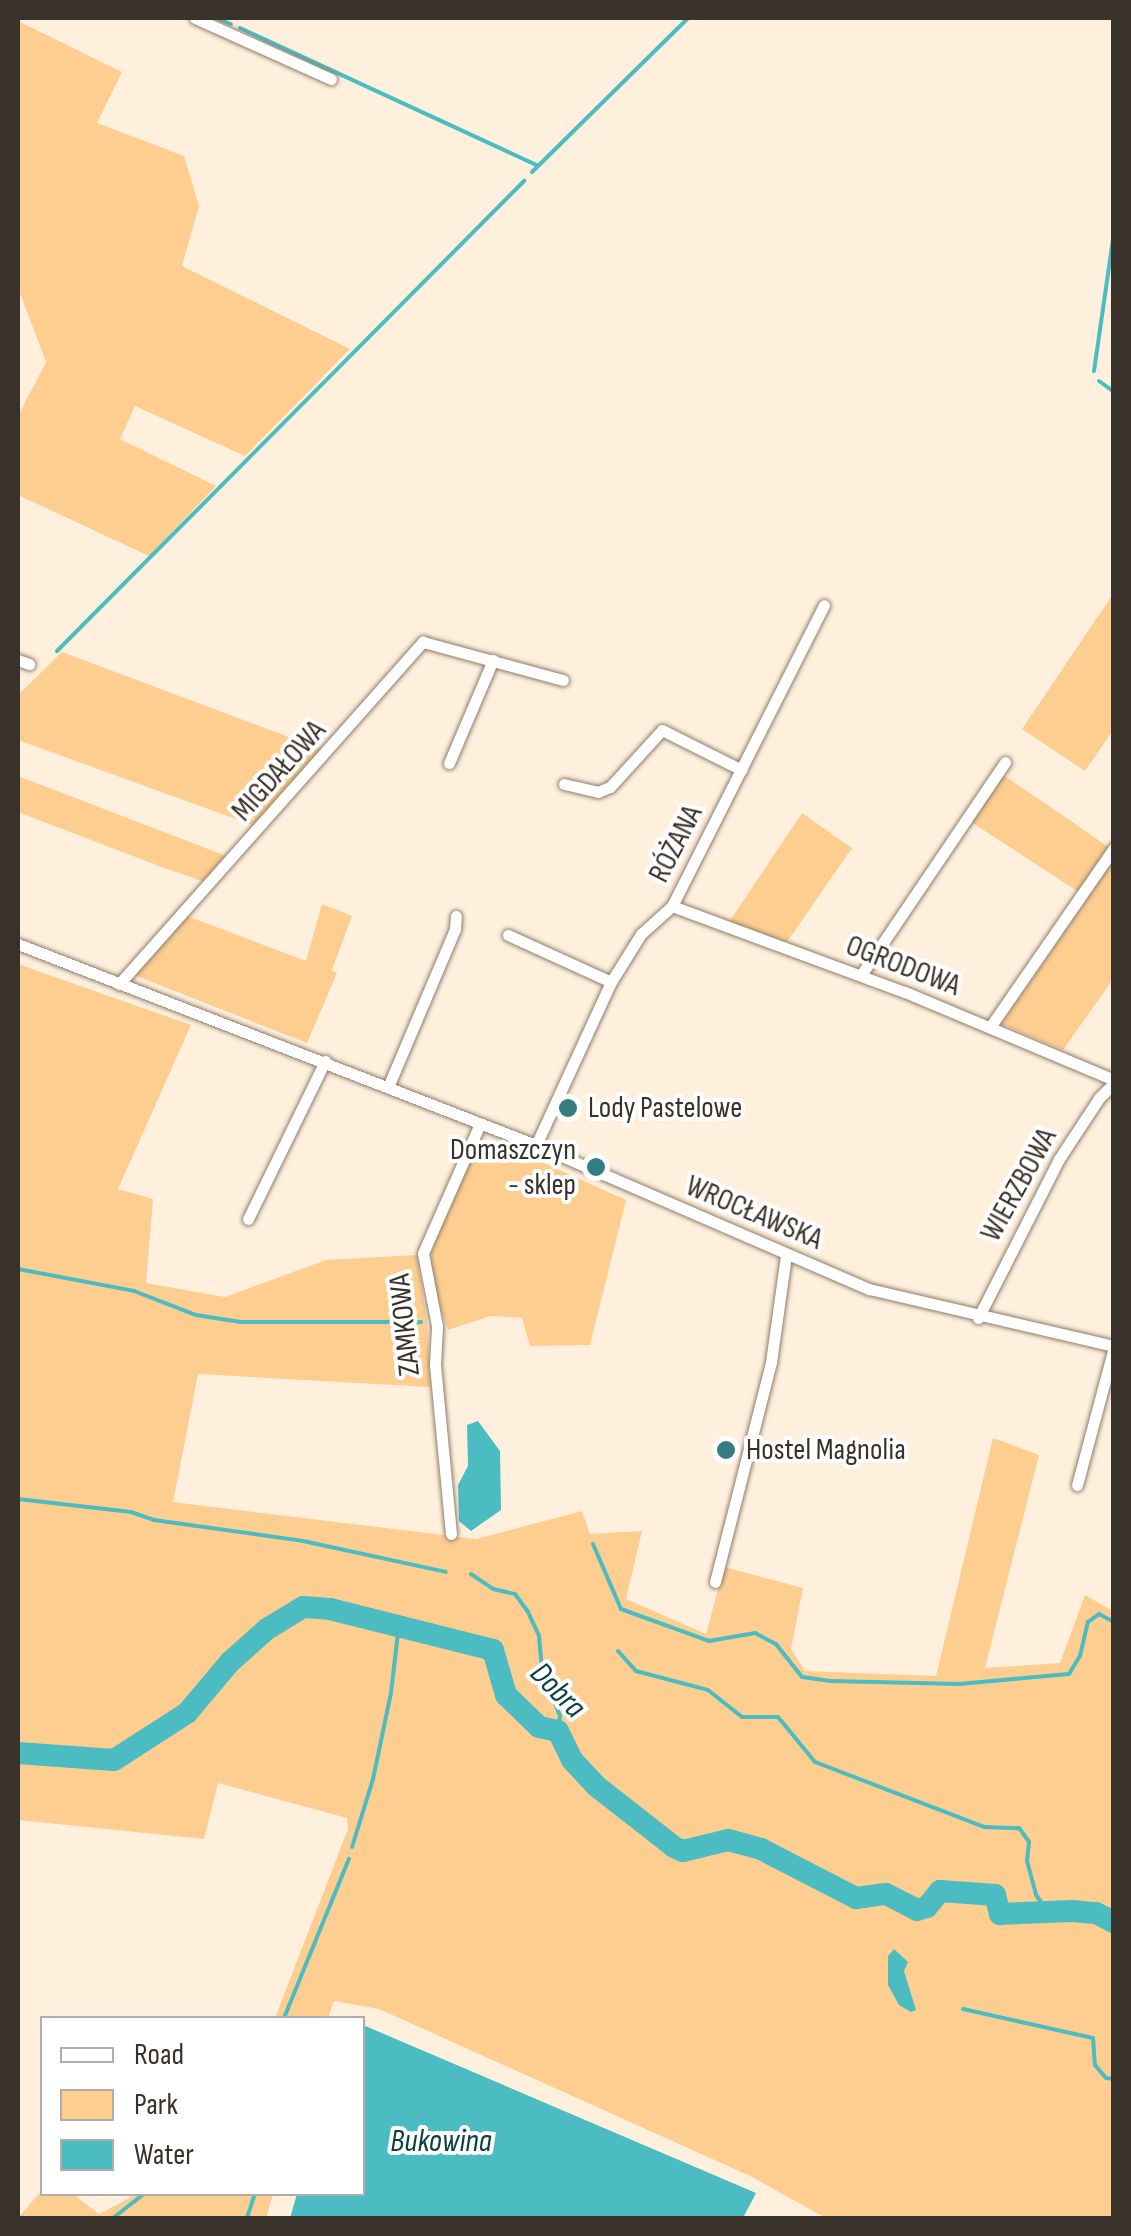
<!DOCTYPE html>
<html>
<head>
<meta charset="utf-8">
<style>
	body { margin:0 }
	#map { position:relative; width:1131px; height:2236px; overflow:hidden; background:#fff0de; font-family:"Sofia Sans Condensed",sans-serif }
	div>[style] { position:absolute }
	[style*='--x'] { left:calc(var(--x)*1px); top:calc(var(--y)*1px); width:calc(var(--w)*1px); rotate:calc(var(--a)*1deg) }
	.green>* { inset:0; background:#fece90 }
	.water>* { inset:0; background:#4bbcc2 }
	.stream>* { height:4px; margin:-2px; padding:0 2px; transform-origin:2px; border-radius:2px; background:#4bbcc2 }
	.river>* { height:22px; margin:-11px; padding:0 11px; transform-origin:11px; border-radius:11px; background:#4bbcc2 }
	.roads { filter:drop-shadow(0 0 2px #8e7d69) drop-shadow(0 0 2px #8e7d69) }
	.minor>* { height:11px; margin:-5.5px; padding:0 5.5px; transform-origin:5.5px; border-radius:5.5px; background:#fff }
	.dots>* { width:28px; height:28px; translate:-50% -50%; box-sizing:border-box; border:5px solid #fff; border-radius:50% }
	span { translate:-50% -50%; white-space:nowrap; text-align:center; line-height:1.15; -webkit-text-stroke:8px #fff; paint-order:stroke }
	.street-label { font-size:30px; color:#39322a }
	.poi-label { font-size:30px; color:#39322a }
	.left { translate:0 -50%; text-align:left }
	.right { translate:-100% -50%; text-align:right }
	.water-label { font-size:32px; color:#0c4043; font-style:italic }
	.frame { position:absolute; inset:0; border:20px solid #39322a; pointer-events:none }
	.legend { position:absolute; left:40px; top:2016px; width:325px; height:180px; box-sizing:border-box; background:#fff; border:2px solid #b0adaa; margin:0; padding:12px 18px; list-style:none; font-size:30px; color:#39322a }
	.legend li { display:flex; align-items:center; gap:20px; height:50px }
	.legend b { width:50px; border:2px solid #b0adaa }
</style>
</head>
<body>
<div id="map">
	<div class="green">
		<div style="clip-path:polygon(18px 21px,122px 72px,97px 123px,184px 156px,199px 206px,182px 266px,350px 349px,245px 456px,135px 406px,120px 439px,216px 486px,149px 556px,18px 495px,18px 416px,46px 362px,18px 288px)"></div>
		<div style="clip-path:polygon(1113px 594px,1113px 730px,1085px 771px,1022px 729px)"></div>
		<div style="clip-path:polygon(62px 652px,321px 749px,255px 826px,18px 740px,18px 695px)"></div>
		<div style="clip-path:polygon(1002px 774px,1113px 850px,1113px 979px,1063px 1050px,1001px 1024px,1088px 898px,968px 820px)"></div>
		<div style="clip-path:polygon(18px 776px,229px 857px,205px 882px,159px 866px,18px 812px)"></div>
		<div style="clip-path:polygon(802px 813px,852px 848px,787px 942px,729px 922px)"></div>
		<div style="clip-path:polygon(322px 904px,352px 916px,332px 970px,337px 973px,307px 1043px,134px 975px,187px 916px,306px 961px)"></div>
		<div style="clip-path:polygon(18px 964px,191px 1025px,118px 1189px,153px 1199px,146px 1283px,225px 1297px,326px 1260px,417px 1255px,427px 1322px,430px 1387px,198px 1374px,173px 1502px,476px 1539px,582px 1511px,590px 1534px,642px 1531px,626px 1599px,706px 1634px,724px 1567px,803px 1588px,791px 1649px,805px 1671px,936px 1676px,993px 1438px,1039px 1455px,985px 1668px,1060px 1663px,1085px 1595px,1113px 1611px,1113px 2218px,826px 2218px,750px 2176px,379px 2009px,334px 2001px,328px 2018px,275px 2018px,348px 1829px,347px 1818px,218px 1783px,204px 1839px,18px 1820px,18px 1759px,119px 1765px,189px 1716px,231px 1666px,293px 1620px,314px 1612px,364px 1619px,365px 1612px,304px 1604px,287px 1612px,228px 1659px,183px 1712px,115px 1755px,18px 1748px)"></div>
		<div style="clip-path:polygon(495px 1141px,626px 1200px,590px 1345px,530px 1346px,522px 1318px,491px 1316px,448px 1330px,431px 1279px,432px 1240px,476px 1142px)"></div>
		<div style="clip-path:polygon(42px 2190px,42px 2194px,73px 2194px,99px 2214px,137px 2194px,273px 2194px,266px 2218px,18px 2218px)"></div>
	</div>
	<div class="water">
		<div style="clip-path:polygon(478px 1421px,500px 1451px,501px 1510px,471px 1531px,459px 1521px,458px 1485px,468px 1466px,467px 1425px)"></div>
		<div style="clip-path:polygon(894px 1949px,908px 1962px,904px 1971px,916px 2010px,911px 2012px,899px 2005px,888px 1985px,888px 1956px)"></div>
		<div style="clip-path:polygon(363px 2025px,756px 2193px,743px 2218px,290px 2218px,297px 2194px,362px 2194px)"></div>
	</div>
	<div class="stream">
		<div style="--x:216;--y:18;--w:16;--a:22"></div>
		<div style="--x:240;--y:28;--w:328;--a:24.8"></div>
		<div style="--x:532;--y:172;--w:219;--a:-44.6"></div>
		<div style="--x:1094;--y:371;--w:139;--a:-81.8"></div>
		<div style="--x:1099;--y:381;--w:19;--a:36"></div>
		<div style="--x:57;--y:651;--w:663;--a:-45.18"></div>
		<div style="--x:18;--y:1269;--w:118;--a:10.7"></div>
		<div style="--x:134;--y:1291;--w:66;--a:21.2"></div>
		<div style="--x:196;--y:1315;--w:45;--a:9"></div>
		<div style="--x:240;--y:1322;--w:181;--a:0"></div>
		<div style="--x:18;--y:1499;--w:114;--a:6.6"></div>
		<div style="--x:131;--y:1512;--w:24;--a:19"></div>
		<div style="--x:154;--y:1520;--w:150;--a:8"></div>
		<div style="--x:303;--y:1541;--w:146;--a:12.2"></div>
		<div style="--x:593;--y:1544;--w:71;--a:66.7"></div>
		<div style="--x:621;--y:1609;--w:94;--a:20"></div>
		<div style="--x:709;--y:1641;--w:47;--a:-9.9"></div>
		<div style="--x:755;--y:1633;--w:24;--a:28"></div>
		<div style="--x:776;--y:1644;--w:42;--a:51.8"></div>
		<div style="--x:802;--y:1677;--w:29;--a:8"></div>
		<div style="--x:831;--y:1681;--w:128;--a:1.3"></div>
		<div style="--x:959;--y:1684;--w:110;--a:-5.2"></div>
		<div style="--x:1069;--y:1674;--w:21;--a:-59"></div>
		<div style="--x:1080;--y:1656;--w:35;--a:-77"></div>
		<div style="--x:1088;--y:1622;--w:14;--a:-36"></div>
		<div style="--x:1099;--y:1614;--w:17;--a:28"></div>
		<div style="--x:471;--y:1574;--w:27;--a:34"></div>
		<div style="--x:493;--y:1589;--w:23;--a:13"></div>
		<div style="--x:515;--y:1594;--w:22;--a:54"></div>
		<div style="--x:528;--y:1612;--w:26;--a:65"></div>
		<div style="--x:539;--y:1636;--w:33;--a:85"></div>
		<div style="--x:542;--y:1669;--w:50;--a:69"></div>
		<div style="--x:560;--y:1716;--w:15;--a:98"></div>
		<div style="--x:618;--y:1651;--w:27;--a:48"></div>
		<div style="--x:636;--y:1671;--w:74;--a:14.8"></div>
		<div style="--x:708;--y:1690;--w:43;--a:38.5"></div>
		<div style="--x:742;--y:1717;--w:36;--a:0"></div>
		<div style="--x:778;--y:1717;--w:58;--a:50.6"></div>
		<div style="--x:815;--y:1762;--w:181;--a:21"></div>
		<div style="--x:984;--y:1827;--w:35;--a:2"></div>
		<div style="--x:1019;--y:1828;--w:17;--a:54"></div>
		<div style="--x:1029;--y:1842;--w:19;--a:96"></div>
		<div style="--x:1027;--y:1861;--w:35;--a:75"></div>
		<div style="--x:1036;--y:1895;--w:22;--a:54"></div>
		<div style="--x:352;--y:1847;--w:71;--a:-72.8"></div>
		<div style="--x:373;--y:1779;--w:88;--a:-78.2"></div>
		<div style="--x:391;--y:1693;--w:69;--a:-83.4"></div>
		<div style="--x:963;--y:2009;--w:133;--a:12.6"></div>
		<div style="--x:1093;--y:2038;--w:27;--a:86"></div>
		<div style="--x:1095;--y:2065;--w:17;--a:50"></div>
		<div style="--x:1106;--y:2078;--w:8;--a:7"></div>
		<div style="--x:284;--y:2018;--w:172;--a:-67.8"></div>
		<div style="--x:113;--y:2218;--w:39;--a:-38"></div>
		<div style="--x:247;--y:2218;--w:25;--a:-72"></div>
	</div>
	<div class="river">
		<div style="--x:18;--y:1753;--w:96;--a:4.2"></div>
		<div style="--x:114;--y:1760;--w:87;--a:-32.8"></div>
		<div style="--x:187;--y:1713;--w:67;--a:-49.9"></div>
		<div style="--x:230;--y:1662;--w:50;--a:-41.7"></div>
		<div style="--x:267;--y:1629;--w:42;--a:-31.4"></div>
		<div style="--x:303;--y:1607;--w:27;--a:4"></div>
		<div style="--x:330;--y:1609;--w:168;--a:14.1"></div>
		<div style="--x:493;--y:1650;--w:47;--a:73.9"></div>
		<div style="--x:506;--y:1695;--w:46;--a:44.1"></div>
		<div style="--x:539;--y:1727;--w:19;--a:12"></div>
		<div style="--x:558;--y:1731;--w:32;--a:64"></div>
		<div style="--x:572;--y:1760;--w:34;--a:47"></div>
		<div style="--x:595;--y:1785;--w:100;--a:38.1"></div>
		<div style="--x:674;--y:1847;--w:10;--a:24"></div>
		<div style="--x:683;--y:1851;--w:46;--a:-13.7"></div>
		<div style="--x:728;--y:1840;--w:34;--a:15"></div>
		<div style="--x:761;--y:1849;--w:107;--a:27.3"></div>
		<div style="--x:856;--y:1898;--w:30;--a:-8"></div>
		<div style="--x:886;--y:1894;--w:35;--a:27"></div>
		<div style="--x:917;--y:1910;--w:10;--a:-17"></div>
		<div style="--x:927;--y:1907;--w:21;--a:-51"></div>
		<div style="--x:940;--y:1891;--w:55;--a:4.2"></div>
		<div style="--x:995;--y:1895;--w:20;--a:75"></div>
		<div style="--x:1000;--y:1914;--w:72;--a:-2.4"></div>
		<div style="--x:1072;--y:1911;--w:24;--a:5"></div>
		<div style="--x:1096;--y:1913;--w:20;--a:27"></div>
	</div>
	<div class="roads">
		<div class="minor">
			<div style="--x:195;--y:18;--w:149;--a:24.2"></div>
			<div style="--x:18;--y:660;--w:12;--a:20"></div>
			<div style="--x:449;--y:763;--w:112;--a:-66.9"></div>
			<div style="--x:564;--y:784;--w:35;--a:13"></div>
			<div style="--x:598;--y:792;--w:13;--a:-23"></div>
			<div style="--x:610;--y:787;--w:77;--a:-47.6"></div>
			<div style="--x:662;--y:730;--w:89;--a:26.6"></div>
			<div style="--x:672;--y:906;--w:248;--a:20.3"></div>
			<div style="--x:905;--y:992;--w:227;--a:22.8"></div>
			<div style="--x:508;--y:935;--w:113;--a:24.5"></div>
			<div style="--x:18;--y:944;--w:556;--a:21.21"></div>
			<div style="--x:536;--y:1145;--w:363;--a:23.4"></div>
			<div style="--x:869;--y:1289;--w:252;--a:13.1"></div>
			<div style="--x:861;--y:975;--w:257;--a:-55.9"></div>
			<div style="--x:119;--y:984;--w:458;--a:-48.4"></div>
			<div style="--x:423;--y:642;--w:145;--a:15.2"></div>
			<div style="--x:990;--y:1027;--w:218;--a:-55.3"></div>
			<div style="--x:388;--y:1087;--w:172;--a:-67"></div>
			<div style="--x:455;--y:929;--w:13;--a:-86"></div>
			<div style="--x:536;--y:1145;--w:179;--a:-65.3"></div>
			<div style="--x:611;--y:982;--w:57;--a:-58"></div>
			<div style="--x:641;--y:934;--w:42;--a:-42.1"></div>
			<div style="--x:672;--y:906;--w:337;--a:-63.2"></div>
			<div style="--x:248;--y:1219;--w:176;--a:-64"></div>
			<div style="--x:978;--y:1318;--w:178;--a:-63"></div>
			<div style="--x:1059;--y:1159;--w:73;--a:-56.7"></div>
			<div style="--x:1099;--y:1098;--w:21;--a:-45"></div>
			<div style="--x:1077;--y:1485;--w:143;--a:-75"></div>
			<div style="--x:451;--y:1534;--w:170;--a:-95.4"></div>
			<div style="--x:435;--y:1365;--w:39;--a:-87"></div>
			<div style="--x:437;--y:1326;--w:74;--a:-100.9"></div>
			<div style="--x:423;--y:1253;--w:141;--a:-66.2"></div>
			<div style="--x:715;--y:1582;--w:227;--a:-75.7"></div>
			<div style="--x:771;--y:1362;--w:108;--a:-82"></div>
		</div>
	</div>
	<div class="dots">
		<div style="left:568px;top:1108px;background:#347d81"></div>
		<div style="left:596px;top:1167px;background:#347d81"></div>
		<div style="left:726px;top:1450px;background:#347d81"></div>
	</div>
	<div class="street-label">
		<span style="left:279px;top:771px;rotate:-48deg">MIGDAŁOWA</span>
		<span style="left:676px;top:844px;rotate:-63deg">RÓŻANA</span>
		<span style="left:903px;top:966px;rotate:21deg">OGRODOWA</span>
		<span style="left:1019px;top:1185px;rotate:-61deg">WIERZBOWA</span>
		<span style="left:754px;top:1213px;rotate:23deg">WROCŁAWSKA</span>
		<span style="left:405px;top:1325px;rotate:-96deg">ZAMKOWA</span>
	</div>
	<div class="poi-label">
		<span class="left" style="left:588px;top:1108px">Lody Pastelowe</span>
		<span class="right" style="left:576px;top:1167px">Domaszczyn<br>- sklep</span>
		<span class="left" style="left:746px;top:1450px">Hostel Magnolia</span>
	</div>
	<div class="water-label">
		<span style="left:557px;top:1691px;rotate:45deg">Dobra</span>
		<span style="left:441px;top:2142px">Bukowina</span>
	</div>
	<div class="frame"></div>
	<ul class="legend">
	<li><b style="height:12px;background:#fff"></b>Road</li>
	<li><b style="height:28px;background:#fece90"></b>Park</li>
	<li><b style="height:28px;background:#4bbcc2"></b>Water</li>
	</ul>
</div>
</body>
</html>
